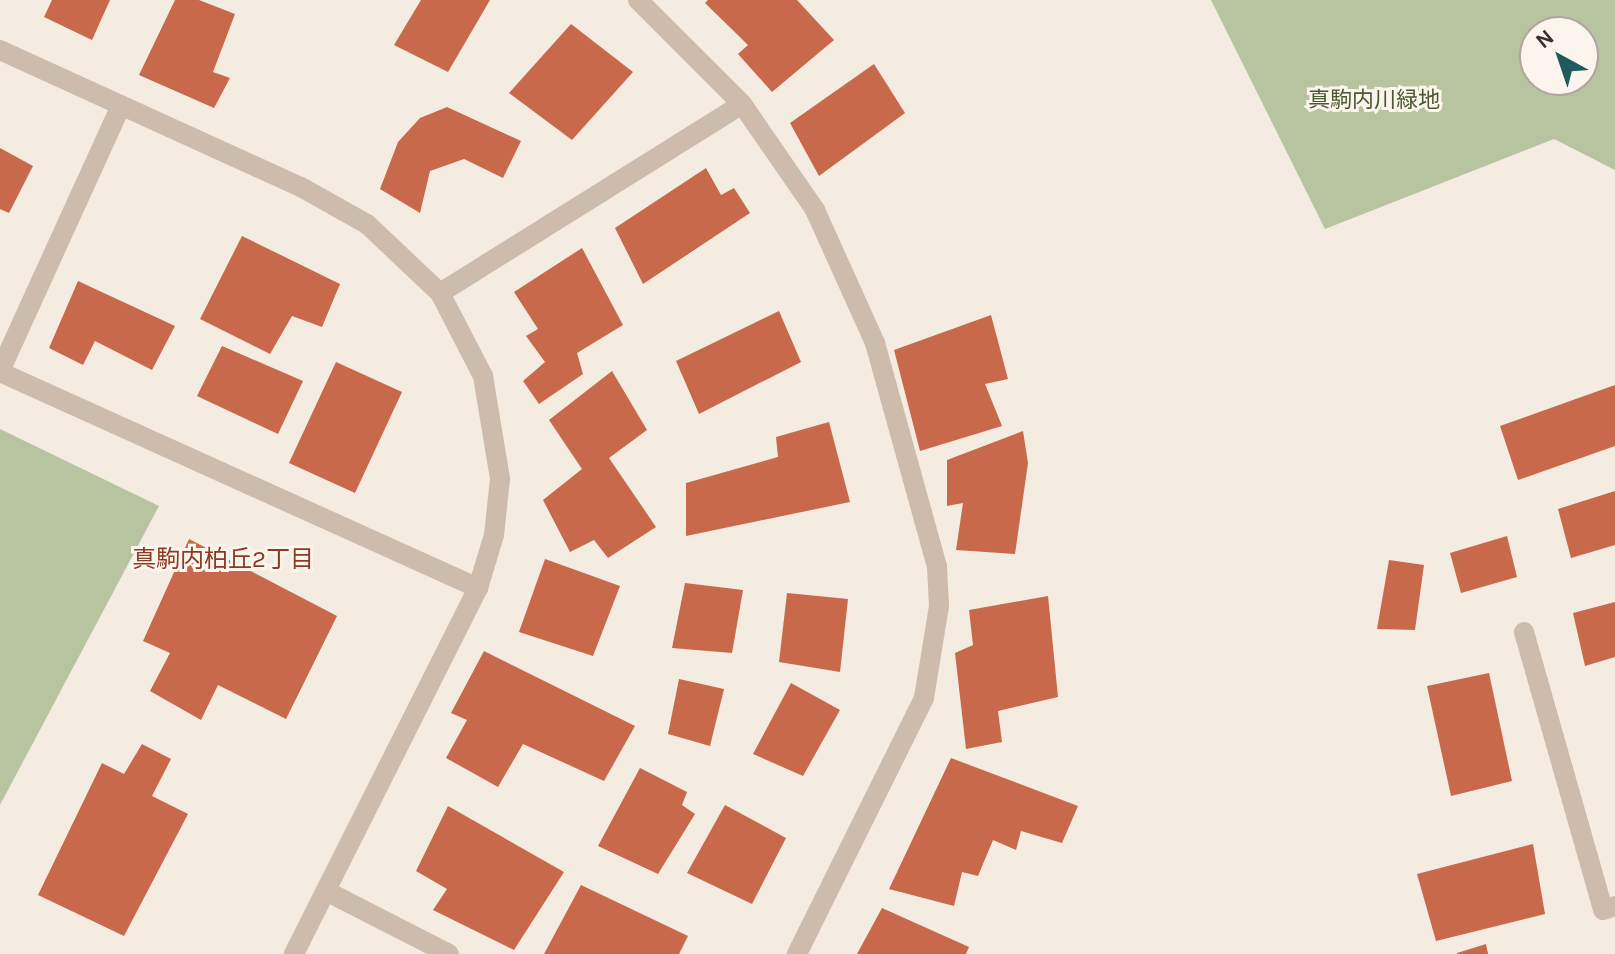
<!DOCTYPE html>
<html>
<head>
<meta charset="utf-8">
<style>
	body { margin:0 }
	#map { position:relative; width:1615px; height:954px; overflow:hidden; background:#f4ebe1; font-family:Karla,"Noto Sans JP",sans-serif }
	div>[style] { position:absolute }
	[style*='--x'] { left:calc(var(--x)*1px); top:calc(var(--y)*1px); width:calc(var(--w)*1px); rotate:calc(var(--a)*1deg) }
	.green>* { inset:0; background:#b8c4a0 }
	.building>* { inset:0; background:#c8694b }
	.street>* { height:20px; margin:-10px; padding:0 10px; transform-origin:10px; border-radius:10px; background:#cdbbac }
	span { translate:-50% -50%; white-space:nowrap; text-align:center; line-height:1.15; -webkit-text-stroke:6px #fbf5ee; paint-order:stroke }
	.park-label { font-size:22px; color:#4a5a2e }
	.neighbourhood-label { font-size:24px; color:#8c3b22 }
	.north { position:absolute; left:1519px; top:16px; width:80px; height:80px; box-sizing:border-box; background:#fbf5ee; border:2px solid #aea6a0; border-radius:50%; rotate:320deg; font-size:22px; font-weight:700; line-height:32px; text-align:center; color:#3b302b }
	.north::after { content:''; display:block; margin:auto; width:28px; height:36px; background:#1f5a5e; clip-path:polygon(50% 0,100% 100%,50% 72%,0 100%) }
</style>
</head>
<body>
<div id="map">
	<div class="green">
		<div style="clip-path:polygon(evenodd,1211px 0,1615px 0,1615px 170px,1554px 139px,1325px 229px,1211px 0,1583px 32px,1583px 80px,1535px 80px,1535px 32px,1583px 32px)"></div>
		<div style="clip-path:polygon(0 429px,159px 506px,0 805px)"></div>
	</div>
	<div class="building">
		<div style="clip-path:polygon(52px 0,110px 0,92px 40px,44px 17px)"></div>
		<div style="clip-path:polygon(175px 0,199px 0,235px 14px,213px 72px,230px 78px,214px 108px,139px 75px)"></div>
		<div style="clip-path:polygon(421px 0,490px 0,448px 72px,394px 45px)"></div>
		<div style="clip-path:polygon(708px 0,797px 0,834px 40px,772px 92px,738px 54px,748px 45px,705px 3px)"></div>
		<div style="clip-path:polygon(571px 24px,633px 72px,572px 140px,509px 93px)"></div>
		<div style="clip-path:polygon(874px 64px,905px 113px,819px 176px,790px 123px)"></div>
		<div style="clip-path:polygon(447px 107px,521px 141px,503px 178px,464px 159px,430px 171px,420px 213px,380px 189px,398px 142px,420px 118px)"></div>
		<div style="clip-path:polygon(0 148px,33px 166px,9px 213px,0 209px)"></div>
		<div style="clip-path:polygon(706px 168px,721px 195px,734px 188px,750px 213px,643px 284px,615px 228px)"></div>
		<div style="clip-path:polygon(242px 236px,340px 284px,322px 327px,292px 316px,270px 354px,200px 319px)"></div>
		<div style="clip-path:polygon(582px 248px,623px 325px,577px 353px,583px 374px,539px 404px,523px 381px,545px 362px,526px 336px,538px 329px,514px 292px)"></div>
		<div style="clip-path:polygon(78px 281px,175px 326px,152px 370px,95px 341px,83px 365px,49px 348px)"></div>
		<div style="clip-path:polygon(779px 311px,801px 362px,699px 414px,676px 361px)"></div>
		<div style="clip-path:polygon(991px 315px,1008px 379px,985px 384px,1002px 426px,920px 451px,894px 350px)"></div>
		<div style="clip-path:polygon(222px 346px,303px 381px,278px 434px,197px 396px)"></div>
		<div style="clip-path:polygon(336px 362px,402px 392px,355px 493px,289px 463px)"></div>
		<div style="clip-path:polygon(612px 371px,647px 430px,609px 458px,656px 527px,608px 558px,594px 540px,570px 552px,543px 500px,582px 469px,549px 420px)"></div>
		<div style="clip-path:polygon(1615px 385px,1615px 446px,1518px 480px,1500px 426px)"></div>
		<div style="clip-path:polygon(829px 422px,850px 502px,686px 536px,686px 483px,778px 457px,776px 437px)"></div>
		<div style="clip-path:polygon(1023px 431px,1028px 463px,1015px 554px,956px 550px,963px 503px,947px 506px,947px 460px)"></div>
		<div style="clip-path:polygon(1615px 491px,1615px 545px,1571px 558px,1558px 509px)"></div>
		<div style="clip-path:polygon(1507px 536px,1517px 577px,1461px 593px,1450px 553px)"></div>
		<div style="clip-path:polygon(189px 539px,337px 616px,286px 719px,218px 685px,201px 720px,150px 691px,170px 653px,143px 641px)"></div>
		<div style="clip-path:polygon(545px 559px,620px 586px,593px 656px,519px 632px)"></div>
		<div style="clip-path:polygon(1389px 560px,1424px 565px,1415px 630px,1377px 629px)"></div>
		<div style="clip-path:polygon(685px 583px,743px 590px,732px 653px,672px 648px)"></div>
		<div style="clip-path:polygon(787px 593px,848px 599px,840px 672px,779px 662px)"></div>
		<div style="clip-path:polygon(1048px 596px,1058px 697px,998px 711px,1002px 742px,966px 749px,955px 653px,973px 645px,969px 610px)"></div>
		<div style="clip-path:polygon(1615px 602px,1615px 657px,1585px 666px,1573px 613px)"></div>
		<div style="clip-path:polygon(484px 651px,635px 726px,604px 781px,523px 744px,498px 787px,446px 758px,467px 720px,451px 713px)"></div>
		<div style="clip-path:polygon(1489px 673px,1512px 781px,1451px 796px,1427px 686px)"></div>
		<div style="clip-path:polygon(679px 679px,724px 689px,710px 746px,668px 734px)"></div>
		<div style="clip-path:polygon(791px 683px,840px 710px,803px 776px,753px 754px)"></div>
		<div style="clip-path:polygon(142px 744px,171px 759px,152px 796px,188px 814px,124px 936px,38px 895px,102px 763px,124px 774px)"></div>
		<div style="clip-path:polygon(951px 758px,1078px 806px,1062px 843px,1021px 831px,1016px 850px,993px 840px,978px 876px,962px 872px,954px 906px,889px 889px)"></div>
		<div style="clip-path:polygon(640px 768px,687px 792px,682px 805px,695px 814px,658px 874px,598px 846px)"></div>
		<div style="clip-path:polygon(725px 805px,786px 838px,752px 904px,687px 873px)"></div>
		<div style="clip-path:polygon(448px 806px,564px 872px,514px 950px,433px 910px,447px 889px,416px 871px)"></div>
		<div style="clip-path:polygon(1533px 844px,1545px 914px,1436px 941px,1417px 874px)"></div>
		<div style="clip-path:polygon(581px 885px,688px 936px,679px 954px,544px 954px)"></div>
		<div style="clip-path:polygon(882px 908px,969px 947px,966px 954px,857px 954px)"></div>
		<div style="clip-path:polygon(1486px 944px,1488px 954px,1457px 954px,1457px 953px)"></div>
	</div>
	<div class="street">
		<div style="--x:638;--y:0;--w:147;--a:45"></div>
		<div style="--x:742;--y:104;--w:129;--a:55.4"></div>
		<div style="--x:815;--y:210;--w:146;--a:65.7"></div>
		<div style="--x:875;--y:343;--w:232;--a:74.5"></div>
		<div style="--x:937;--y:567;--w:39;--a:87"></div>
		<div style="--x:939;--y:606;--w:93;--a:99.3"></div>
		<div style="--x:924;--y:698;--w:286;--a:116.4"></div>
		<div style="--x:0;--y:50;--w:331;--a:24.5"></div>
		<div style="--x:301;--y:187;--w:76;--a:29.3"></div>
		<div style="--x:367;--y:224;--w:100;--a:43.4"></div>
		<div style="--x:440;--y:293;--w:93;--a:62.6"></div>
		<div style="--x:483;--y:376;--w:104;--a:80.6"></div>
		<div style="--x:500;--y:479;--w:56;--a:96.1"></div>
		<div style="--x:494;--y:535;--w:55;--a:106.8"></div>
		<div style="--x:478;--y:588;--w:410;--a:116.7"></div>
		<div style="--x:440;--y:293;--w:356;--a:-32"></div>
		<div style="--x:0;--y:371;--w:292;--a:-65.5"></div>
		<div style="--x:0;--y:372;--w:525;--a:24.32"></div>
		<div style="--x:1524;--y:632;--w:289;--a:74.1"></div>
		<div style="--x:1603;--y:910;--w:13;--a:-18"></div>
		<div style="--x:326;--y:891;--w:138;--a:27.1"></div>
	</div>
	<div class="park-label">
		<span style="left:1374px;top:101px">真駒内川緑地</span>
	</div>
	<div class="neighbourhood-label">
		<span style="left:223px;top:560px">真駒内柏丘2丁目</span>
	</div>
	<div class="north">N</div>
</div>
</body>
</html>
